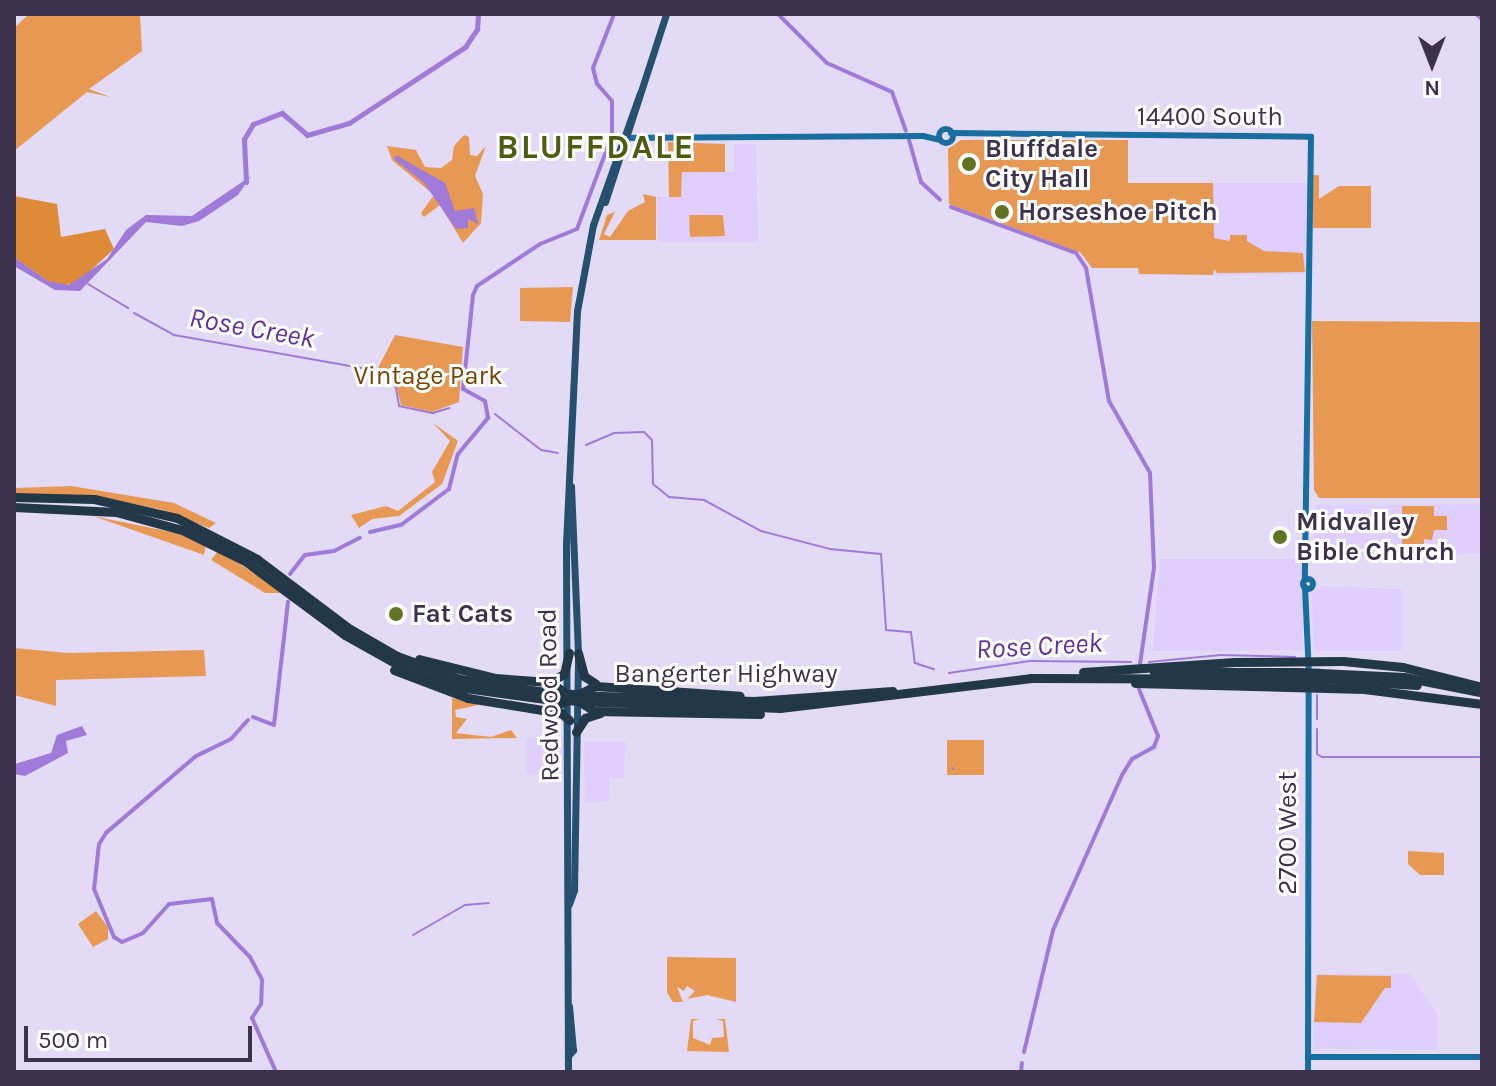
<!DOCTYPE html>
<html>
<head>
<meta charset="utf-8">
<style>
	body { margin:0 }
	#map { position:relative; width:1496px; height:1086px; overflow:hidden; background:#e3daf6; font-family:Karla,sans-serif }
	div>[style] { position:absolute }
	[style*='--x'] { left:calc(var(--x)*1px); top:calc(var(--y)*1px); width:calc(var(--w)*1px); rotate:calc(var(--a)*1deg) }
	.built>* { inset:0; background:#e0cffe }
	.green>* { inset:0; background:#e79953 }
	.forest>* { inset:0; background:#df8a36 }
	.water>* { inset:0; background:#a07ad9 }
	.stream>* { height:2px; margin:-1px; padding:0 1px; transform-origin:1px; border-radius:1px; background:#a07ad9 }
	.canal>* { height:4px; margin:-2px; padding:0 2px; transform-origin:2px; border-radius:2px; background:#a07ad9 }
	.river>* { height:5px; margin:-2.5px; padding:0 2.5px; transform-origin:2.5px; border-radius:2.5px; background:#a07ad9 }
	.secondary>* { height:6px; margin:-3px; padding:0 3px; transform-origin:3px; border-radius:3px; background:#196ea0 }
	.secondary>.ring { margin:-3px; padding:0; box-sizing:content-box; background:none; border:6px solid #196ea0; border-radius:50% }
	.primary>* { height:7px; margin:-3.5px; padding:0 3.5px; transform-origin:3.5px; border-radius:3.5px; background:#26516e }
	.highway>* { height:9px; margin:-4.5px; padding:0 4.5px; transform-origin:4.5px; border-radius:4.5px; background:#223848 }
	.highway-bridge>* { height:9px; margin:-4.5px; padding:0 4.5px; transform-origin:4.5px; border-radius:4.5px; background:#223848 }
	.dots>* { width:22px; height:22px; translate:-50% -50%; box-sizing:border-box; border:4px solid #fff; border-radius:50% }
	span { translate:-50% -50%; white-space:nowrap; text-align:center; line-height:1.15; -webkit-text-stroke:6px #fff; paint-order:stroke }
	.street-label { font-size:26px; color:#3c324e }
	.poi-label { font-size:26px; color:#3c324e; font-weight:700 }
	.left { translate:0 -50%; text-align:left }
	.park-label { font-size:26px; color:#7b4300 }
	.water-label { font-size:28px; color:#64309f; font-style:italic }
	.district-label { font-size:34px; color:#4d5d0f; font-weight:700; letter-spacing:2px }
	.frame { position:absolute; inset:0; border:16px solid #3c324e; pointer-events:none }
	.north { position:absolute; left:1392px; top:24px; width:80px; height:80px; -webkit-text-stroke:6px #fff; paint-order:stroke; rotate:180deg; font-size:22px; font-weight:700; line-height:32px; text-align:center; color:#3c324e }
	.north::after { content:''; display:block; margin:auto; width:28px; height:36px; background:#3c324e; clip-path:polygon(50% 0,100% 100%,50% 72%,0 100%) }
	.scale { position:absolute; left:24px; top:1026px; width:228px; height:36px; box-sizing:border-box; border:4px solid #3c324e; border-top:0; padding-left:10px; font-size:24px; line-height:28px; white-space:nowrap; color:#3c324e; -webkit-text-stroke:6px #fff; paint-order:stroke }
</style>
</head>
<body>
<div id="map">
	<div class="built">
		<div style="clip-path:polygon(734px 144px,756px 144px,758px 242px,658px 242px,657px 197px,681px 197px,681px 172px,734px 172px)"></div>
		<div style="clip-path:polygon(1213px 183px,1307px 183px,1306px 274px,1213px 275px)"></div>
		<div style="clip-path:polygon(1482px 504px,1482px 553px,1312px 558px,1316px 505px)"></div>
		<div style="clip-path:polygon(1160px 559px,1305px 559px,1302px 650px,1153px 651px)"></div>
		<div style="clip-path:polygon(1322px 586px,1401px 589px,1401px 651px,1315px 651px,1311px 593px)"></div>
		<div style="clip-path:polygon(565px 737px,565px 774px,527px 774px,527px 738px)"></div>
		<div style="clip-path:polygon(584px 742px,625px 742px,624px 778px,610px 778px,609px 801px,585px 802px)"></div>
		<div style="clip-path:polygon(1315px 974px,1409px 974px,1437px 1013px,1437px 1050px,1314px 1049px)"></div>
	</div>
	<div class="green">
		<div style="clip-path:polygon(29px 14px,140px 14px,142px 51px,89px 89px,110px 97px,87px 92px,14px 151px,14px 28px)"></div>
		<div style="clip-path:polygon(464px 135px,469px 137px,470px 155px,477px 156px,486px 146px,475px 176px,483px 194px,481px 223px,463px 243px,440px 205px,424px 217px,421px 213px,434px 195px,392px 160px,387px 146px,416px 150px,425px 167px,441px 168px,452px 160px,454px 146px)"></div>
		<div style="clip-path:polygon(961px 140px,1128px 140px,1128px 183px,1213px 183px,1214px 238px,1230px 241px,1230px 235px,1247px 235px,1247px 241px,1264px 251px,1303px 253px,1305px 272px,1217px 273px,1214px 269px,1213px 275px,1139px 274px,1138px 268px,1092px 268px,1081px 253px,949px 204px,948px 149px)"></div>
		<div style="clip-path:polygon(668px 142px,725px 144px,725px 172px,682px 172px,681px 197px,669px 197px)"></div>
		<div style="clip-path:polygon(1313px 175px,1319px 175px,1319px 199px,1339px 186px,1371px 186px,1371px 228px,1313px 228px)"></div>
		<div style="clip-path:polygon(643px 194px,656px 197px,656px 240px,599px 240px,607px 215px,615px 212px,604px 234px,610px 237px,628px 211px,645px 202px)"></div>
		<div style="clip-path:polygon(689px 215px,723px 215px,725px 236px,690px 237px)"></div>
		<div style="clip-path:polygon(573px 287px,570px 322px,520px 321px,520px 288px)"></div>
		<div style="clip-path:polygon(1312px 321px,1482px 322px,1482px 498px,1319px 498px,1314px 490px)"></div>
		<div style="clip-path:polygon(395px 335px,463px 347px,459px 402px,432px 412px,401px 405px,394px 376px,377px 370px)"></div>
		<div style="clip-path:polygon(433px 423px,458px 441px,442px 484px,399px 516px,372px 519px,359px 528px,351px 515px,386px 506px,398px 511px,435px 482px,432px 472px,450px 441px)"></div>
		<div style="clip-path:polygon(71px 486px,174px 503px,216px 523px,209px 528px,163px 510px,94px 496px,14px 495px,14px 488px)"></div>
		<div style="clip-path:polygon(1402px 506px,1434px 506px,1434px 516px,1447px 516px,1447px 530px,1434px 530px,1432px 540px,1424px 539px,1424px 549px,1418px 543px,1413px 553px,1402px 553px)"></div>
		<div style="clip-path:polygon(93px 516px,176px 533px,206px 545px,204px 555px)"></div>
		<div style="clip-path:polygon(218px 551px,258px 575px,281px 593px,265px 593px,211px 560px)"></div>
		<div style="clip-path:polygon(14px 648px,68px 653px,204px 650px,206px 676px,56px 680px,56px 706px,14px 695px)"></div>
		<div style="clip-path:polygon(452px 698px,479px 705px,455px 710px,456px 717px,467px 719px,456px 733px,491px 737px,511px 730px,517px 738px,452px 739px)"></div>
		<div style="clip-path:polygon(947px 740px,984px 740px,984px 775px,947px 775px)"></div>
		<div style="clip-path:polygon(1408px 851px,1444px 853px,1444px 875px,1420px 875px,1408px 864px)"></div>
		<div style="clip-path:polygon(96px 911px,108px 927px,108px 939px,93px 947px,78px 924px)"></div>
		<div style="clip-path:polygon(667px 957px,736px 958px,736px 1002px,707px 995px,687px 999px,695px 991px,687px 986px,684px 991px,677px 987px,683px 1002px,673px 1002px,667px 993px)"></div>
		<div style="clip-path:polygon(1317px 975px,1391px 976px,1391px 988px,1385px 988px,1361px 1023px,1314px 1022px)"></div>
		<div style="clip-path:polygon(691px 1019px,699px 1019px,693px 1021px,693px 1038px,710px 1045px,712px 1038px,724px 1037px,723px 1021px,716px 1019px,725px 1019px,729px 1052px,687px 1051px)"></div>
	</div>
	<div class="forest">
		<div style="clip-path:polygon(14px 196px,57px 204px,61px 237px,105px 229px,114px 249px,78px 282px,63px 286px,48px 281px,14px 257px)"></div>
	</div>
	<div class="water">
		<div style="clip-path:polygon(396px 155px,445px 183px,455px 211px,474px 208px,478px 224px,468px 219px,468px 228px,456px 229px,424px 183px,394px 159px)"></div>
		<div style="clip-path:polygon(251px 176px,238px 195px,199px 221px,182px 226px,146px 222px,80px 291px,55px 290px,14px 266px,14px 257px,48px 281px,69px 285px,107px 259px,126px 230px,146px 215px,192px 216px)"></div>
		<div style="clip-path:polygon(82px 726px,87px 735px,66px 741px,68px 753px,25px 776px,14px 774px,15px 764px,51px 753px,57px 735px)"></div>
	</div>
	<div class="stream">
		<div style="--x:88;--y:284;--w:47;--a:31"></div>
		<div style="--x:134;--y:313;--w:46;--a:28.8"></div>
		<div style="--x:174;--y:335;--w:196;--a:10"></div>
		<div style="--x:376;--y:371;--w:19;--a:18"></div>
		<div style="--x:394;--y:377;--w:29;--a:80"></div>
		<div style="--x:399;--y:406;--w:35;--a:12"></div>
		<div style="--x:433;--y:413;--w:17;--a:-17"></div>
		<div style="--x:495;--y:414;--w:58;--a:38"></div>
		<div style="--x:541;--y:450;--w:17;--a:10"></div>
		<div style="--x:586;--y:445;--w:30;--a:-23"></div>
		<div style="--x:614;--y:433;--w:30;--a:-2"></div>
		<div style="--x:644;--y:432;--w:11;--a:45"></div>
		<div style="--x:652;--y:440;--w:44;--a:88.7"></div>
		<div style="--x:653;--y:484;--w:21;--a:39"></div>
		<div style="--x:669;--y:497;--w:35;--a:5"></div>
		<div style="--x:704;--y:500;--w:65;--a:28.5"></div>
		<div style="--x:761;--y:531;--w:71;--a:14.6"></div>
		<div style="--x:830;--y:549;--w:51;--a:5.6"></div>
		<div style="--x:881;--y:554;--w:76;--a:86.2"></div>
		<div style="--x:886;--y:630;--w:25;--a:5"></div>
		<div style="--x:911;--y:632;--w:31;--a:83"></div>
		<div style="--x:915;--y:663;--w:20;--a:18"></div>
		<div style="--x:1149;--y:662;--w:72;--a:-5.6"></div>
		<div style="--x:1221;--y:655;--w:74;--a:1.5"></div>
		<div style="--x:949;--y:673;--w:82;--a:-8.4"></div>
		<div style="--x:1030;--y:661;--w:101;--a:0.6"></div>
		<div style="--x:1317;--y:695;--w:24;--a:90"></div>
		<div style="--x:1317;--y:729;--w:25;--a:90"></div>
		<div style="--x:1317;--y:754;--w:6;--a:31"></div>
		<div style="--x:1322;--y:757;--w:160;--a:0"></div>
		<div style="--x:953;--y:768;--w:1;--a:90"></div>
		<div style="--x:413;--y:935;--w:60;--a:-30"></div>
		<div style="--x:465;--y:905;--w:24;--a:-5"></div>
	</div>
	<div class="canal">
		<div style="--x:778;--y:14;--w:69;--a:45"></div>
		<div style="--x:827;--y:63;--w:71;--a:24"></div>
		<div style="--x:892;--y:92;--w:41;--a:70.3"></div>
		<div style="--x:1476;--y:14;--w:8;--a:40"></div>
		<div style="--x:612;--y:132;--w:31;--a:-90"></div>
		<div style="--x:612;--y:101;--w:23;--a:-131"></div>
		<div style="--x:597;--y:84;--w:16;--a:-104"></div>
		<div style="--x:593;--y:68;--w:58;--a:-68.7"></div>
		<div style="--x:909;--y:140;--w:44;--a:74.1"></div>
		<div style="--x:921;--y:182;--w:26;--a:43"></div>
		<div style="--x:951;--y:207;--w:133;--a:20.2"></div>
		<div style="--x:1076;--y:253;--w:18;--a:56"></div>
		<div style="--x:1086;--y:268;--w:135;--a:80.2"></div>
		<div style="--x:1109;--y:401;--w:83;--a:60.3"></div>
		<div style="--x:1150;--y:473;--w:95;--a:87.6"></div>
		<div style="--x:1154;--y:568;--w:97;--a:98.3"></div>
		<div style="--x:370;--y:532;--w:32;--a:-13"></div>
		<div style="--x:401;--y:525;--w:60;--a:-36.9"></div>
		<div style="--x:449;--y:489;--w:36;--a:-76"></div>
		<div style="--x:458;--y:454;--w:47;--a:-50.2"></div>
		<div style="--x:488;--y:418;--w:17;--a:-100"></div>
		<div style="--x:485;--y:401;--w:25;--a:-151"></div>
		<div style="--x:463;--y:389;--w:95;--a:-83.9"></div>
		<div style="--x:473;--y:295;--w:10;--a:-66"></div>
		<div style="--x:477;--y:286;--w:76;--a:-33.7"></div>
		<div style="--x:540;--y:244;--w:40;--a:-22"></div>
		<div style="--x:577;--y:229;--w:89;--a:-69.5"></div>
		<div style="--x:290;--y:574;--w:24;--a:-52"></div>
		<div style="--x:305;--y:555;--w:29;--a:-8"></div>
		<div style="--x:334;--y:551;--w:29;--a:-27"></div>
		<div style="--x:253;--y:717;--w:22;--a:21"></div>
		<div style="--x:274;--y:725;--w:124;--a:-83.5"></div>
		<div style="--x:248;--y:720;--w:25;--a:132"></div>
		<div style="--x:231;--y:739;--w:39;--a:154"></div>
		<div style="--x:196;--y:756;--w:118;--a:139.5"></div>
		<div style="--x:106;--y:833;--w:13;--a:122"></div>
		<div style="--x:99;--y:844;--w:45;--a:96.3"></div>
		<div style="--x:94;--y:889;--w:52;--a:67.4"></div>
		<div style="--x:114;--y:937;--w:9;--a:32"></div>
		<div style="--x:122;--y:942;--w:23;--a:-23"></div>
		<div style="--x:143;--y:933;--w:39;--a:-48"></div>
		<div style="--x:169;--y:904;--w:43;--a:-6.6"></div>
		<div style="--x:212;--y:899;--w:25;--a:78"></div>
		<div style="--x:217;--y:923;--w:47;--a:45.9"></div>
		<div style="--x:250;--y:957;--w:26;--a:62"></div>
		<div style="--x:262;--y:980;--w:24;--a:92"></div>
		<div style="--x:261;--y:1004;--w:17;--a:123"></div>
		<div style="--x:252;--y:1018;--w:59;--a:66"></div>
		<div style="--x:1024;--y:1052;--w:125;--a:-76.6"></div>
		<div style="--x:1053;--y:930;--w:170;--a:-66"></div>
		<div style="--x:1122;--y:775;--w:19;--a:-58"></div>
		<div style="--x:1132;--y:759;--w:25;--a:-29"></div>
		<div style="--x:1154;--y:747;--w:12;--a:-70"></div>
		<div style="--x:1158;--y:736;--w:51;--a:-112"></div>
		<div style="--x:1021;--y:1072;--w:9;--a:-84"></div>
	</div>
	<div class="river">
		<div style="--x:246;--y:182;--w:43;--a:-92.7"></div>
		<div style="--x:244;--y:139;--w:17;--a:-59"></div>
		<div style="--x:253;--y:124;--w:31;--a:-21"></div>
		<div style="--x:282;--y:113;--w:33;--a:41"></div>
		<div style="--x:307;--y:135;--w:44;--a:-15.9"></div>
		<div style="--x:349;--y:123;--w:139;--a:-33.2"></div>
		<div style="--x:465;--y:47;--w:22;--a:-56"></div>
		<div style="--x:477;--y:29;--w:15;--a:-86"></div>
	</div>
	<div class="secondary">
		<div class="ring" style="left:939px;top:129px;width:8px;height:8px"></div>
		<div style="--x:951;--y:133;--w:360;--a:0.6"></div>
		<div style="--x:1311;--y:137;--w:443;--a:90.8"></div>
		<div style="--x:620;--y:138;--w:303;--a:-0.4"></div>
		<div style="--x:923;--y:136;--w:17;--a:13"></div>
		<div class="ring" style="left:1303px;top:579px;width:4px;height:4px"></div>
		<div style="--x:1305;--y:587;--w:89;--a:87.4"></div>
		<div style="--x:1308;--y:1057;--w:174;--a:0"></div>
		<div style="--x:1308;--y:1072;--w:384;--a:-89.9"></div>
	</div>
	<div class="primary">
		<div style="--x:605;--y:202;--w:198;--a:-72"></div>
		<div style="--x:569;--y:904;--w:15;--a:-70"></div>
		<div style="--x:574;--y:890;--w:237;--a:-89"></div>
		<div style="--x:578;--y:653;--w:167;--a:-92.4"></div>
		<div style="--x:568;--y:1056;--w:8;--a:-50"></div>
		<div style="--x:573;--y:1050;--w:44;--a:-95.2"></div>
		<div style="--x:568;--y:1072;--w:528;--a:-90.22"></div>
		<div style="--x:566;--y:544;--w:233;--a:-87.3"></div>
		<div style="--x:577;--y:311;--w:87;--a:-79.5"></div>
		<div style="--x:593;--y:225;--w:140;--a:-70.4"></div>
	</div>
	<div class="highway">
		<div style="--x:14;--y:497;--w:80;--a:1.4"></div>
		<div style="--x:94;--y:499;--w:85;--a:12.9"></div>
		<div style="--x:177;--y:518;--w:90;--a:27.1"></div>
		<div style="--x:257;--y:559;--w:116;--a:37"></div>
		<div style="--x:350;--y:629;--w:54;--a:29.9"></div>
		<div style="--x:397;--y:656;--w:67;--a:20.1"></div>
		<div style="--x:460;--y:679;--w:86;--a:8.7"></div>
		<div style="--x:14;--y:507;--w:102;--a:2.8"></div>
		<div style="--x:116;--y:512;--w:68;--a:15.3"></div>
		<div style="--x:182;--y:530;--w:70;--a:26.2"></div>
		<div style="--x:245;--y:561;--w:124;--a:36.5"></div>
		<div style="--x:345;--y:635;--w:65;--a:29.3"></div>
		<div style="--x:402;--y:667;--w:59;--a:19.7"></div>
		<div style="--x:458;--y:687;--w:88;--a:7.9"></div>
		<div style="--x:578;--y:653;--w:24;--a:75"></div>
		<div style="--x:584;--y:676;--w:14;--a:34"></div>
		<div style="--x:419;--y:659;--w:78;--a:14"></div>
		<div style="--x:495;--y:678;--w:54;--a:4.2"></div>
		<div style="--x:549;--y:682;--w:17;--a:-28"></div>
		<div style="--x:564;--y:674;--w:22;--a:-77"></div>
		<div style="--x:394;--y:670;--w:79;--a:20.7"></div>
		<div style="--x:468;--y:698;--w:94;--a:9.2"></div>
		<div style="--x:561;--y:713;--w:11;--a:41"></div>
		<div style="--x:1083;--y:672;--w:152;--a:-3.8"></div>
		<div style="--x:1235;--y:662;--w:108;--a:-0.5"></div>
		<div style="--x:1343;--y:661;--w:60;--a:5.7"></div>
		<div style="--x:1403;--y:667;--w:81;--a:14.2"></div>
		<div style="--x:1154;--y:672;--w:142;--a:0"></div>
		<div style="--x:1320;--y:673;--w:84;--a:2.7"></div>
		<div style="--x:1404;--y:677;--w:76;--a:11.3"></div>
		<div style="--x:1321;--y:679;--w:96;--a:3.6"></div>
		<div style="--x:549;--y:682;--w:54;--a:32.8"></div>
		<div style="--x:594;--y:711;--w:166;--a:1"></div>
		<div style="--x:1135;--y:683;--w:229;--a:1.5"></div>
		<div style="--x:1364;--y:689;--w:119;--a:7.2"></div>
		<div style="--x:601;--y:696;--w:153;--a:1.9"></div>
		<div style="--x:754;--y:701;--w:139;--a:-4.1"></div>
		<div style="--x:600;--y:702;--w:180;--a:1.9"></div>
		<div style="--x:780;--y:708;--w:253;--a:-6.8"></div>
		<div style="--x:1031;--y:678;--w:266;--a:0.2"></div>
		<div style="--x:550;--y:709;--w:51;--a:-27.1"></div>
		<div style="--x:595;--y:686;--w:145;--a:3.9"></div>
		<div style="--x:576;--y:732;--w:17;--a:-57"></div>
		<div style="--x:585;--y:718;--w:16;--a:-18"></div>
	</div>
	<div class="highway-bridge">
		<div style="--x:1296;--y:672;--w:24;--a:2"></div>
		<div style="--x:1297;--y:679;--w:24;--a:0"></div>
		<div style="--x:545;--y:692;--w:56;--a:4.1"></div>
		<div style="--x:545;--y:699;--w:55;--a:3.1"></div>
	</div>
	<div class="dots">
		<div style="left:969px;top:164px;background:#627423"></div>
		<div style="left:1002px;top:212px;background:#627423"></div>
		<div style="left:1280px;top:537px;background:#627423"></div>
		<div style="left:396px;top:614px;background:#627423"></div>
	</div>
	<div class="street-label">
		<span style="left:1210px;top:117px">14400 South</span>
		<span style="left:726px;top:674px">Bangerter Highway</span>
		<span style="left:549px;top:695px;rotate:-91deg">Redwood Road</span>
		<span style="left:1288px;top:833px;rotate:-90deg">2700 West</span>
	</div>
	<div class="poi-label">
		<span class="left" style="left:985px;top:164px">Bluffdale<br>City Hall</span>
		<span class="left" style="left:1018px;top:212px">Horseshoe Pitch</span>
		<span class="left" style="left:1296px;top:537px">Midvalley<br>Bible Church</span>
		<span class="left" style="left:412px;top:614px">Fat Cats</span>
	</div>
	<div class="park-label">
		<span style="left:428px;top:376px">Vintage Park</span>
	</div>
	<div class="water-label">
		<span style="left:252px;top:328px;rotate:10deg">Rose Creek</span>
		<span style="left:1039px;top:646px;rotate:-3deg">Rose Creek</span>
	</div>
	<div class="district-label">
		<span style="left:596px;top:148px">BLUFFDALE</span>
	</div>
	<div class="frame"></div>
	<div class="north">N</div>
	<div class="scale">500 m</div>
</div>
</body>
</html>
